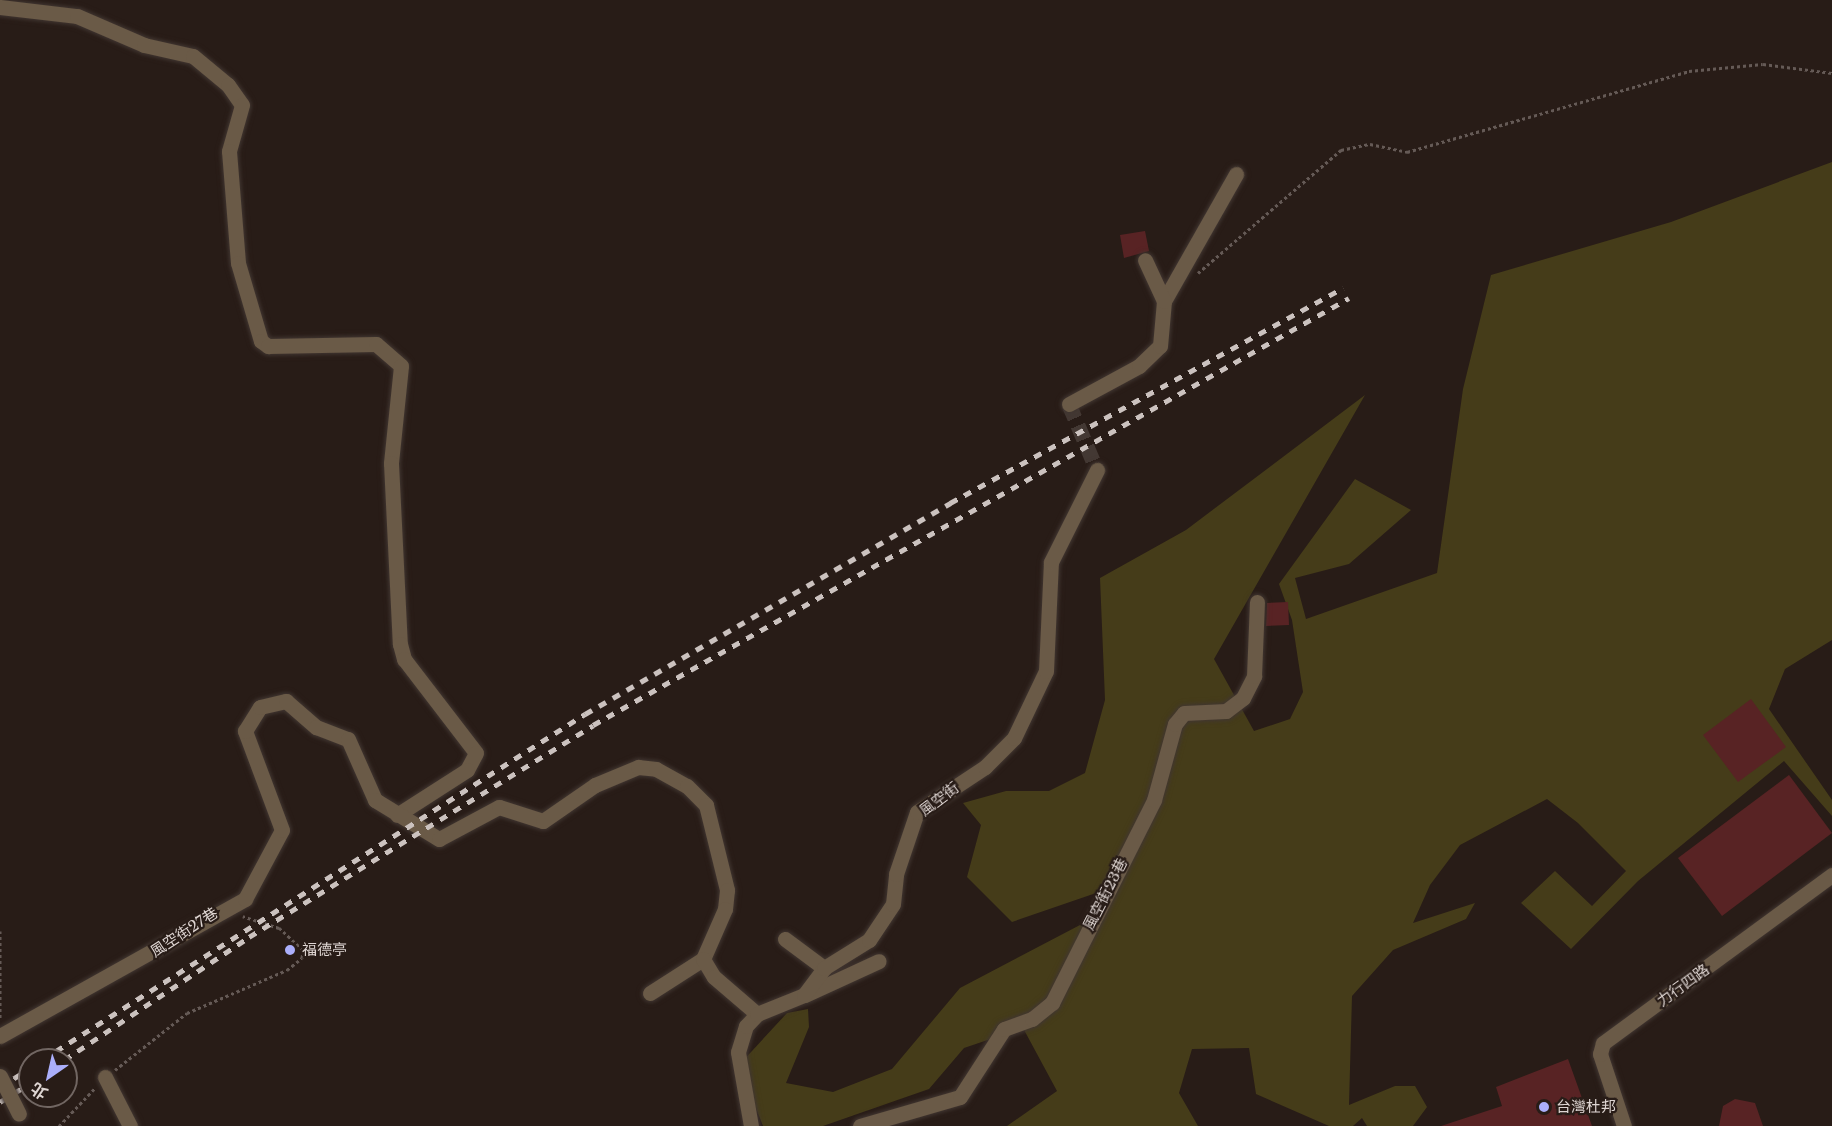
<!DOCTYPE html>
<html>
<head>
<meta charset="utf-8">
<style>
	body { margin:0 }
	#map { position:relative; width:1832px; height:1126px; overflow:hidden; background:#281c17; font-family:"Libre Baskerville","Noto Sans TC",serif }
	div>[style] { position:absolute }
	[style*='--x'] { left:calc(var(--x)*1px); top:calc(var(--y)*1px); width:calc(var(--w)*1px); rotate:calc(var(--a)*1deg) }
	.green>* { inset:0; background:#453c19 }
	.building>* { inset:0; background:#582324 }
	.minor-tunnel>* { height:15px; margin-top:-7.5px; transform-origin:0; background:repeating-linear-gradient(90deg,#433833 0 15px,transparent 0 23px) }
	.path>* { height:3px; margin-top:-1.5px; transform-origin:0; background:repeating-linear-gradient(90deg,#655a56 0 3px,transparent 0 6px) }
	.roads { filter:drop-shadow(0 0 2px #413631) drop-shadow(0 0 2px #413631) }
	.minor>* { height:15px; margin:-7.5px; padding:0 7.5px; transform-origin:7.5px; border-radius:7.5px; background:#6a5a47 }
	.rail>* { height:4.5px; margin-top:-2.25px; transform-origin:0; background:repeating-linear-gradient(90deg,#cbc2bf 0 8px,transparent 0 16px) }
	.bridges { filter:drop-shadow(0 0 2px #413631) drop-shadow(0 0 2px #413631) }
	.minor-bridge>* { height:15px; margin:-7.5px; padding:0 7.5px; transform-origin:7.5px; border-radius:7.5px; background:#6a5a47 }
	.dots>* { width:16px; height:16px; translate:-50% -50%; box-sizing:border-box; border:3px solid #281c17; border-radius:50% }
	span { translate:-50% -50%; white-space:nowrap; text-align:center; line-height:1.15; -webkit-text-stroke:4.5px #281c17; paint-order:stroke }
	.street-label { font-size:15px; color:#ded5d2 }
	.poi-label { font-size:15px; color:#ded5d2 }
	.left { translate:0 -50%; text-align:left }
	.north { position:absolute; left:18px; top:1048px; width:60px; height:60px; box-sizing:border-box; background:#281c17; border:2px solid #716662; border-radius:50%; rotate:214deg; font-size:16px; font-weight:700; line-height:24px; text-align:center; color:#ded5d2 }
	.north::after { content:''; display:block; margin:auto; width:21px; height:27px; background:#abaffb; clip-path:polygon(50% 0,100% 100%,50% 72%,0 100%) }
</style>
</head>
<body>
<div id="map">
	<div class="green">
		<div style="clip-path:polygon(1832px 162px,1832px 640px,1785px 669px,1769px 709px,1832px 800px,1832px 816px,1784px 761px,1638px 881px,1571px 949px,1521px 903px,1555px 871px,1592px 906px,1626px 871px,1578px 823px,1547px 799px,1460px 845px,1430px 885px,1413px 923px,1475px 903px,1466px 919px,1393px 950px,1352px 996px,1349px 1105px,1395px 1086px,1415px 1086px,1427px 1107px,1413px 1126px,1367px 1126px,1362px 1118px,1353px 1126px,1329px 1126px,1256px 1094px,1249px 1048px,1192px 1049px,1179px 1093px,1198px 1126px,1007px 1126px,1057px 1091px,1023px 1028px,964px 1048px,929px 1089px,823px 1126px,763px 1126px,739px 1065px,787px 1013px,808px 1009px,809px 1027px,786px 1083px,833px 1092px,892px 1069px,960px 988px,1101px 914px,1099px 892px,1012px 922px,967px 877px,981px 825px,963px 803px,1006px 791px,1049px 791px,1085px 773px,1105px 700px,1100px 578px,1186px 530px,1365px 395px,1214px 659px,1254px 731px,1290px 719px,1303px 692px,1292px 620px,1279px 584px,1355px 479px,1411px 510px,1349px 564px,1295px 578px,1306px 619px,1437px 573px,1463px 389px,1491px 275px,1671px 222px)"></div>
	</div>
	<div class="building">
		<div style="clip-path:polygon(1145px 231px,1149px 251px,1124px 258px,1120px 235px)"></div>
		<div style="clip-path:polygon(1288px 602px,1289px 625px,1266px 626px,1267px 603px)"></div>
		<div style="clip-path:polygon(1751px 699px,1786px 747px,1738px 782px,1703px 735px)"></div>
		<div style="clip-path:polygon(1789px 775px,1832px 833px,1722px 916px,1678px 858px)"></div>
		<div style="clip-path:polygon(1568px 1059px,1592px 1126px,1441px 1126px,1502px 1106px,1496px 1087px)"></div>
		<div style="clip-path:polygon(1735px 1099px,1755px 1103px,1763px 1126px,1719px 1126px,1723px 1106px)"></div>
	</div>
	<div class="minor-tunnel">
		<div style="--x:1069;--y:404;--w:72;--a:67"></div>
	</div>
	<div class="path">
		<div style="--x:1198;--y:273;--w:189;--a:-40.7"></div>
		<div style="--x:1341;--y:150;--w:30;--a:-12"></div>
		<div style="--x:1370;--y:144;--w:38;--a:12"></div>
		<div style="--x:1407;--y:152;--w:293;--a:-16"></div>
		<div style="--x:1689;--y:71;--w:74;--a:-5.4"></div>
		<div style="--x:1763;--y:64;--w:70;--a:7.4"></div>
		<div style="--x:0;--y:931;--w:88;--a:90"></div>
		<div style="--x:115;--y:1070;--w:92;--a:-38.4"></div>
		<div style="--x:187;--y:1013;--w:109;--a:-23.3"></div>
		<div style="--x:287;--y:970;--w:19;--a:-39"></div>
		<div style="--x:302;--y:958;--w:8;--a:-83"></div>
		<div style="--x:303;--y:950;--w:33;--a:-137"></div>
		<div style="--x:279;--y:928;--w:38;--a:-162"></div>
		<div style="--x:59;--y:1126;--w:52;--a:-46.5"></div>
	</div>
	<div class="roads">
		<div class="minor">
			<div style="--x:0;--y:7;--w:78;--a:6.7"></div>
			<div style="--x:77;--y:16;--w:73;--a:23.4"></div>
			<div style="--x:144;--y:45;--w:50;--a:12.7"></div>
			<div style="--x:193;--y:56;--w:45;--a:39.6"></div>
			<div style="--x:228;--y:85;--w:24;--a:55"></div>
			<div style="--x:242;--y:105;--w:48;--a:105.8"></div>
			<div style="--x:229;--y:151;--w:112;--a:85.4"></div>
			<div style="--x:238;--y:263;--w:81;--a:73.6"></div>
			<div style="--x:261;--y:341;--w:9;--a:36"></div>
			<div style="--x:268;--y:346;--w:108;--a:-1.1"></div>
			<div style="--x:376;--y:344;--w:33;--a:41"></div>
			<div style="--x:401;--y:366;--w:98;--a:95.9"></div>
			<div style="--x:391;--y:463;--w:181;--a:87.2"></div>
			<div style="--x:400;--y:644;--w:16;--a:75"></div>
			<div style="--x:404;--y:659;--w:118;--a:52.5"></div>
			<div style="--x:476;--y:753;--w:19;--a:118"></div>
			<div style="--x:467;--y:770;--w:83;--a:147.3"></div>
			<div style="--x:1164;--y:301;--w:146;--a:-60.4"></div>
			<div style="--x:1069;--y:404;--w:80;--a:-28.5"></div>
			<div style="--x:1139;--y:366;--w:29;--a:-44"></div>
			<div style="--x:1160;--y:346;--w:45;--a:-84.9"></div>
			<div style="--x:1164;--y:301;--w:45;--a:-114.9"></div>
			<div style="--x:785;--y:939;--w:49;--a:36.6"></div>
			<div style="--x:650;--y:993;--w:63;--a:-32.7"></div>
			<div style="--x:805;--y:995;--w:81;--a:-24.7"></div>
			<div style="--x:0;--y:1036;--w:281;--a:-29.2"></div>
			<div style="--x:245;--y:899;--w:78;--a:-61.8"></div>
			<div style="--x:282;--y:830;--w:106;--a:-110.5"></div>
			<div style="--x:245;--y:731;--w:28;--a:-58"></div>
			<div style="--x:260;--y:707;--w:27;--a:-13"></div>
			<div style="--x:286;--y:701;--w:40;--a:41"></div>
			<div style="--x:316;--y:727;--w:34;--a:21"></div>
			<div style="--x:348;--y:739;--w:67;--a:66.1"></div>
			<div style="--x:375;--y:800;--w:75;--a:31.4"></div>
			<div style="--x:439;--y:839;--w:68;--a:-28.1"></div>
			<div style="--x:499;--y:807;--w:46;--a:17.7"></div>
			<div style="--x:543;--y:821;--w:63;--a:-34.7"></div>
			<div style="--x:595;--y:785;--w:47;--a:-22.7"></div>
			<div style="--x:638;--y:767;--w:18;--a:6"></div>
			<div style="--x:656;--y:769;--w:35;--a:29"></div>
			<div style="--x:687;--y:786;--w:27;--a:45"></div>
			<div style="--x:706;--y:805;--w:88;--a:76.1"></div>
			<div style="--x:727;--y:890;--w:19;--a:96"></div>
			<div style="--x:725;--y:909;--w:55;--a:113.7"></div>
			<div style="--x:703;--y:959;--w:21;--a:59"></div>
			<div style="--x:714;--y:977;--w:57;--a:40.7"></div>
			<div style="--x:105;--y:1077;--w:55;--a:63"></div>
			<div style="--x:751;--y:1126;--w:75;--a:-100"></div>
			<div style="--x:738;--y:1052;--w:27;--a:-73"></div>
			<div style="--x:746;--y:1026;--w:16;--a:-47"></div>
			<div style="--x:757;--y:1014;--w:51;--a:-22"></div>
			<div style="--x:804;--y:995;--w:34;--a:-53"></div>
			<div style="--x:824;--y:968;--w:53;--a:-31.9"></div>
			<div style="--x:869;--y:940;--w:43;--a:-56.3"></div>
			<div style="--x:893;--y:904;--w:30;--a:-84"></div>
			<div style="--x:896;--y:874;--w:65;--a:-71.3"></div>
			<div style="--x:917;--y:812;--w:82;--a:-33.5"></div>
			<div style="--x:985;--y:767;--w:41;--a:-45"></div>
			<div style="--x:1014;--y:738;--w:74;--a:-64.5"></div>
			<div style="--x:1046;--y:671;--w:109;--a:-87.4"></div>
			<div style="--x:1051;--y:562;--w:103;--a:-63.4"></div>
			<div style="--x:860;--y:1126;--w:104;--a:-16.2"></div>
			<div style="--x:960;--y:1097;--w:81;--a:-57.1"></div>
			<div style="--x:1004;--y:1029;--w:30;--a:-20"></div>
			<div style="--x:1032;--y:1019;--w:26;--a:-39"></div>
			<div style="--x:1052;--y:1003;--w:227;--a:-63.3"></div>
			<div style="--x:1154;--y:800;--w:79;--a:-74.6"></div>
			<div style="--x:1175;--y:724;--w:14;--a:-51"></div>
			<div style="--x:1184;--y:713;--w:42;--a:-2.7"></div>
			<div style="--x:1226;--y:711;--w:21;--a:-37"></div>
			<div style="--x:1243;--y:698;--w:25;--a:-63"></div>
			<div style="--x:1254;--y:676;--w:74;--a:-87.7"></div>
			<div style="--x:1624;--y:1126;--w:76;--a:-108.4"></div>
			<div style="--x:1600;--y:1054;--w:11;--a:-75"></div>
			<div style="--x:1603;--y:1043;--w:284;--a:-36.3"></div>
		</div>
	</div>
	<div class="rail">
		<div style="--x:42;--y:1060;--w:644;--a:-32.51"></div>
		<div style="--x:585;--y:714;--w:422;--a:-30"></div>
		<div style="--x:950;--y:503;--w:448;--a:-28.7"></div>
		<div style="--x:64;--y:1060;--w:222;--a:-33.6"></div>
		<div style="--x:249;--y:937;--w:404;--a:-31.6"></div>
		<div style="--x:593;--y:725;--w:868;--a:-29.46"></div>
		<div style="--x:0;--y:1087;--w:36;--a:-32"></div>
		<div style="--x:0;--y:1102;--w:36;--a:-32"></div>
	</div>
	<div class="bridges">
		<div class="minor-bridge">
			<div style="--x:0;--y:1076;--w:42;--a:63.4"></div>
		</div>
	</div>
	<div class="dots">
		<div style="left:290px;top:950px;background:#abaffb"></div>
		<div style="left:1544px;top:1107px;background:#abaffb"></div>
	</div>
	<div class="street-label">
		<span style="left:939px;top:799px;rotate:-37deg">風空街</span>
		<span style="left:1105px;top:894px;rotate:-63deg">風空街23巷</span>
		<span style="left:184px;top:932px;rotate:-33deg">風空街27巷</span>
		<span style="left:1683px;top:985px;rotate:-36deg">力行四路</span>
	</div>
	<div class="poi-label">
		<span class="left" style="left:302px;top:950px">福德亭</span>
		<span class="left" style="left:1556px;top:1107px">台灣杜邦</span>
	</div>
	<div class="north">北</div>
</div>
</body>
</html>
